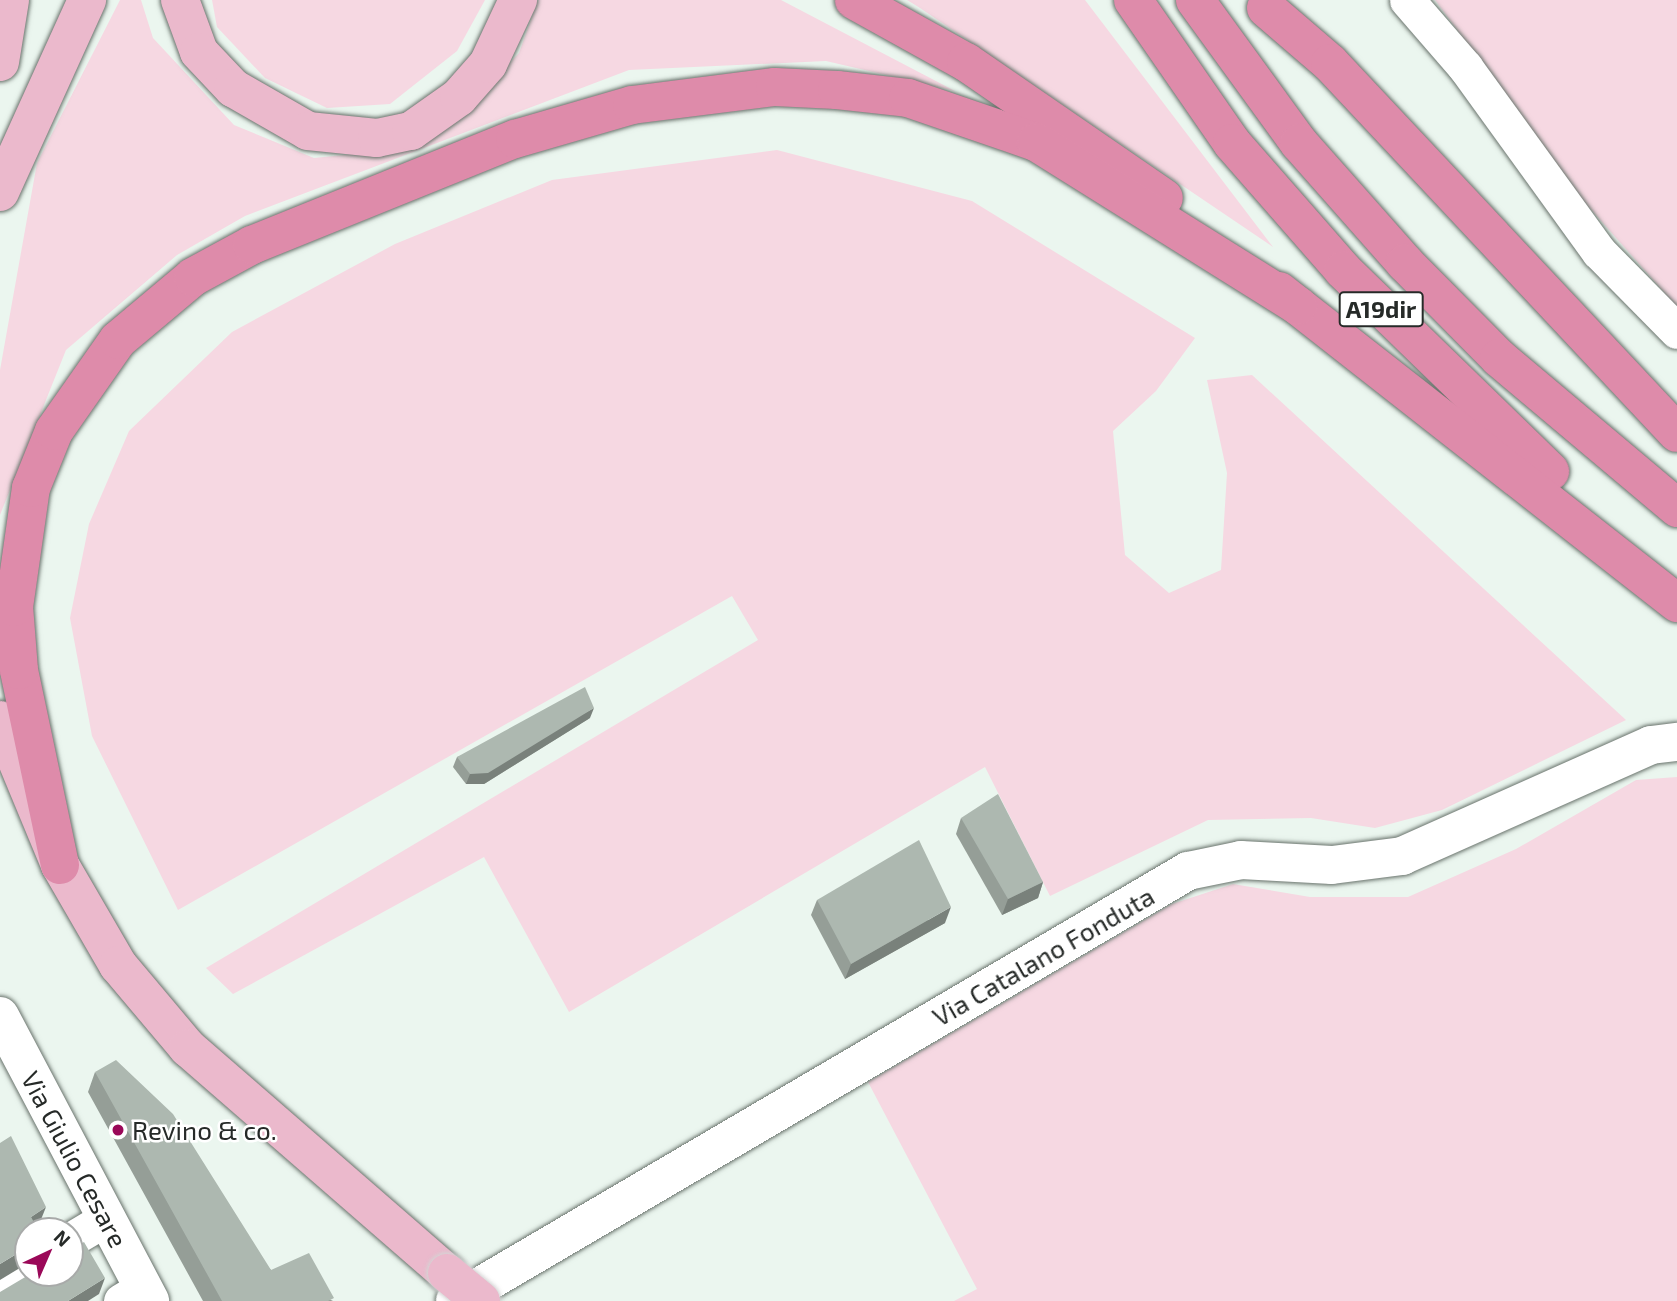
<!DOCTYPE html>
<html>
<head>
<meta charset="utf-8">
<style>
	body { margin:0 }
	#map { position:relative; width:1677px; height:1301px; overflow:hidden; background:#ebf6ef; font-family:"Exo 2",sans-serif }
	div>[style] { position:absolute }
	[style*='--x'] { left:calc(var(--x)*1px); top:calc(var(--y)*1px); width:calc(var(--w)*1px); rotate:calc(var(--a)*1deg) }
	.green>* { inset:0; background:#f6d8e2 }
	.roads { filter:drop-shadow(0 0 2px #69736c) drop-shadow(0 0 2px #69736c) }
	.minor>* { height:35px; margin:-17.5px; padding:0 17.5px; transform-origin:17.5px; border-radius:17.5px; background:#fff }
	.tertiary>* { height:38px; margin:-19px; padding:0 19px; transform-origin:19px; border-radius:19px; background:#fff }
	.primary>* { height:38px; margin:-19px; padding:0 19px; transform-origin:19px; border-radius:19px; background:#ebb9cc }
	.motorway>* { height:38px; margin:-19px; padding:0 19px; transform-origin:19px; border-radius:19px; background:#de8baa }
	.bridges { filter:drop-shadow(0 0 2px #d4d4d4) drop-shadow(0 0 2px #d4d4d4) }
	.primary-bridge>* { height:38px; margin:-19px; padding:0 19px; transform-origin:19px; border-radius:19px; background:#ebb9cc }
	.wall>* { inset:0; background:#959e97 }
	.shaded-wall>* { inset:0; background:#79817b }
	.building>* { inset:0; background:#adb8b0 }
	.dots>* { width:19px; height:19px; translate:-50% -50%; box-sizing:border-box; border:4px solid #fff; border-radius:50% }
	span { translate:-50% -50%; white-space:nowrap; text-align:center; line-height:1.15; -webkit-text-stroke:5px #fff; paint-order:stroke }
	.shield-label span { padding:2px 5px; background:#fff; border:2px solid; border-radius:5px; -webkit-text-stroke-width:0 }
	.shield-label { font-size:24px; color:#262a28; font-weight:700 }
	.street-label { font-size:26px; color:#262a28 }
	.poi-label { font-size:26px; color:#262a28 }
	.left { translate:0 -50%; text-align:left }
	.north { position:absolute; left:14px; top:1217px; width:70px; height:70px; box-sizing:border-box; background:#fff; border:2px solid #a8aaa9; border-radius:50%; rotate:44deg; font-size:19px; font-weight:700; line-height:28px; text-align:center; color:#262a28 }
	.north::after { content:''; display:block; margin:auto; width:24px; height:32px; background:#9a0858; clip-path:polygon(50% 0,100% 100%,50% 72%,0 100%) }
</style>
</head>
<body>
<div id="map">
	<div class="green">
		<div style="clip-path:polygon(120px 0,141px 0,153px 38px,234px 125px,314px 158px,354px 154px,462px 113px,519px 53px,538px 0,781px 0,955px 91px,826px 61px,629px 70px,245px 216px,177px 255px,66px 350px,0 515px,0 370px,37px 163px)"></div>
		<div style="clip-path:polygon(212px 0,485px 0,457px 51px,390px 104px,327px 108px,265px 78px,217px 27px)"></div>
		<div style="clip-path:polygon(907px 0,1085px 0,1273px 247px,920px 8px)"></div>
		<div style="clip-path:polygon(1435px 0,1677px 0,1677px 307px,1579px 196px)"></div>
		<div style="clip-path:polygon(777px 150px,972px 201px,1195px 338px,1156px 391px,1113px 431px,1125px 555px,1169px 593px,1221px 570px,1227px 473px,1207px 380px,1252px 375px,1626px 720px,1442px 810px,1375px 828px,1311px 818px,1208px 820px,1050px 896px,985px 767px,569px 1012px,484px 857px,233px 994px,206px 968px,758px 640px,732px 596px,178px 910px,92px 736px,70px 618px,89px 524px,129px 431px,232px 332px,395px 244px,552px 180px)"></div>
		<div style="clip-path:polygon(1677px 777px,1677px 1301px,954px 1301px,977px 1289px,868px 1082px,1172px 904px,1233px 884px,1310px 897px,1408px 897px,1516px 849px,1636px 780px)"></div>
	</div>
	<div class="roads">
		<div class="minor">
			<div style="--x:1407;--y:0;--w:89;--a:49.1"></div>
			<div style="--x:1465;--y:67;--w:228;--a:54.1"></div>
			<div style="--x:1599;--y:252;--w:111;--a:45.4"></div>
			<div style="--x:70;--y:1240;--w:43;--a:-30.7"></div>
			<div style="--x:0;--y:1281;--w:32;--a:-30"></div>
			<div style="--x:121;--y:1301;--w:26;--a:-31"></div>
		</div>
		<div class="tertiary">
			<div style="--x:0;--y:1016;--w:322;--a:62.2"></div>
			<div style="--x:455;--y:1301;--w:850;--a:-30.4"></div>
			<div style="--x:1188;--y:871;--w:54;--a:-11.7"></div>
			<div style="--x:1241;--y:860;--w:91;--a:3.1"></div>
			<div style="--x:1332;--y:865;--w:71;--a:-7.3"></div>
			<div style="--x:1402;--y:856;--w:273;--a:-24"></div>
			<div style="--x:1651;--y:745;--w:26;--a:-7"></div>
		</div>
		<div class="primary">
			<div style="--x:180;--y:0;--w:55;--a:69.9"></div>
			<div style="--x:199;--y:52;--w:50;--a:46.6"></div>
			<div style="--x:233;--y:88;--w:86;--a:29.8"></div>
			<div style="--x:308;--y:131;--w:69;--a:5.8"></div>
			<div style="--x:377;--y:138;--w:35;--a:-12"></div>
			<div style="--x:411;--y:131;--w:59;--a:-35.3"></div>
			<div style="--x:459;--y:97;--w:44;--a:-48.7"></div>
			<div style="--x:488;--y:64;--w:71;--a:-64.9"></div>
			<div style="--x:0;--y:62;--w:63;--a:-80.8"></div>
			<div style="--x:0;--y:192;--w:211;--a:-65.6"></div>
			<div style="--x:0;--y:720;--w:157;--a:67.5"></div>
			<div style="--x:60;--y:865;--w:116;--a:59.9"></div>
			<div style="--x:118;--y:965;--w:109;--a:49.9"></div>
			<div style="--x:188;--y:1048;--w:343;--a:41"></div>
		</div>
		<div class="motorway">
			<div style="--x:854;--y:0;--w:128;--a:29"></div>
			<div style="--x:966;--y:62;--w:240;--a:34.5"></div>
			<div style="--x:1133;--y:0;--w:174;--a:55.3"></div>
			<div style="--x:1232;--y:143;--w:169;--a:48.8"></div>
			<div style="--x:1343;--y:270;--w:289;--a:44.2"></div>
			<div style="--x:1195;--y:0;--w:177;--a:54"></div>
			<div style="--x:1299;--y:143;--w:160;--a:48.5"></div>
			<div style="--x:1405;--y:263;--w:134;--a:45.3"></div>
			<div style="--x:1499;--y:358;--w:233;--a:40.1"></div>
			<div style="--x:1266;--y:8;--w:84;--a:40.7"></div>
			<div style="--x:1330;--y:63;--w:507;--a:46.84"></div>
			<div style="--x:1279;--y:291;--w:506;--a:38.09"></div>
			<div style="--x:60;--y:865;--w:199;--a:-101.9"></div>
			<div style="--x:19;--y:670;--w:63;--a:-94.5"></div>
			<div style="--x:14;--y:607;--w:120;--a:-81.9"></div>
			<div style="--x:31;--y:488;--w:61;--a:-68"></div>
			<div style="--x:54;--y:431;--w:111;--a:-54.9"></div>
			<div style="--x:118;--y:340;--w:98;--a:-40"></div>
			<div style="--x:193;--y:277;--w:67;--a:-28.5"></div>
			<div style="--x:252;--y:245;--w:284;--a:-22"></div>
			<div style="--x:515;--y:139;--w:122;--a:-16.2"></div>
			<div style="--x:632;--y:105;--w:144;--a:-7.2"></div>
			<div style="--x:775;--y:87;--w:62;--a:2.8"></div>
			<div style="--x:837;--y:90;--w:71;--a:6.4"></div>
			<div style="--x:908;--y:98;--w:135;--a:19"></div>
			<div style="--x:1036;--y:142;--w:309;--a:32"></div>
		</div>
	</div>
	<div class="bridges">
		<div class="primary-bridge">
			<div style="--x:447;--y:1273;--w:44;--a:39.5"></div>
		</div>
	</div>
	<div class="wall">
		<div style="clip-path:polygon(590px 718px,484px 784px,466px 784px,453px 767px,457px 757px)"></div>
		<div style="clip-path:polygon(961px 818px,1043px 882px,1038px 898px,1002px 915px,956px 834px)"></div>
		<div style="clip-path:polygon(817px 900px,945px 923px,845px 979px,811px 915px)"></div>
		<div style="clip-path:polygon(95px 1072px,271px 1270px,333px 1301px,203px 1301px,88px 1092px)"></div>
	</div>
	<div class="shaded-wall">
		<div style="clip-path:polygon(594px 708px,590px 718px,484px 784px,466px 784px,470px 774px)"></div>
		<div style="clip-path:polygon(1043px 882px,1038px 898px,1002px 915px,1008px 899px)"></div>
		<div style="clip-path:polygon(951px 907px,945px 923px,845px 979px,851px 964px)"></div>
		<div style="clip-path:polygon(46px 1207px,38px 1227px,33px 1231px,31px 1217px)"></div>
		<div style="clip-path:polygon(28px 1247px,28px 1263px,0 1280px,0 1264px)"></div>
		<div style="clip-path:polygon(105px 1278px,99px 1294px,88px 1301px,68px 1301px)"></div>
	</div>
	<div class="building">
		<div style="clip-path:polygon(585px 687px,594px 708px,488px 773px,470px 774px,457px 757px)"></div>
		<div style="clip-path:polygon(998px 794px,1043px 882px,1008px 899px,961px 818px)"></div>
		<div style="clip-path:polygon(919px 840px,951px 907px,851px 964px,817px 900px)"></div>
		<div style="clip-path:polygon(116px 1060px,173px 1114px,271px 1270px,309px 1253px,334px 1298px,328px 1301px,222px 1301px,95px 1072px)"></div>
		<div style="clip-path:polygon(11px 1136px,46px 1207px,31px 1217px,39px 1231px,28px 1231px,28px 1247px,0 1264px,0 1143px)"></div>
		<div style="clip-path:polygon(84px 1242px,105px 1278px,68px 1301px,0 1301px,0 1292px,32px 1273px,70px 1273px,70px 1250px)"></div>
	</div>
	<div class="dots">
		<div style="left:118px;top:1130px;background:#9a0858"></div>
	</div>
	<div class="shield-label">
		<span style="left:1381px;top:309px">A19dir</span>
	</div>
	<div class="street-label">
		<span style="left:1043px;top:956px;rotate:-30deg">Via Catalano Fonduta</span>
		<span style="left:75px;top:1159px;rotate:62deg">Via Giulio Cesare</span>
	</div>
	<div class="poi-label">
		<span class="left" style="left:132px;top:1130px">Revino &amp; co.</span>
	</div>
	<div class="north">N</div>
</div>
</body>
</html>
